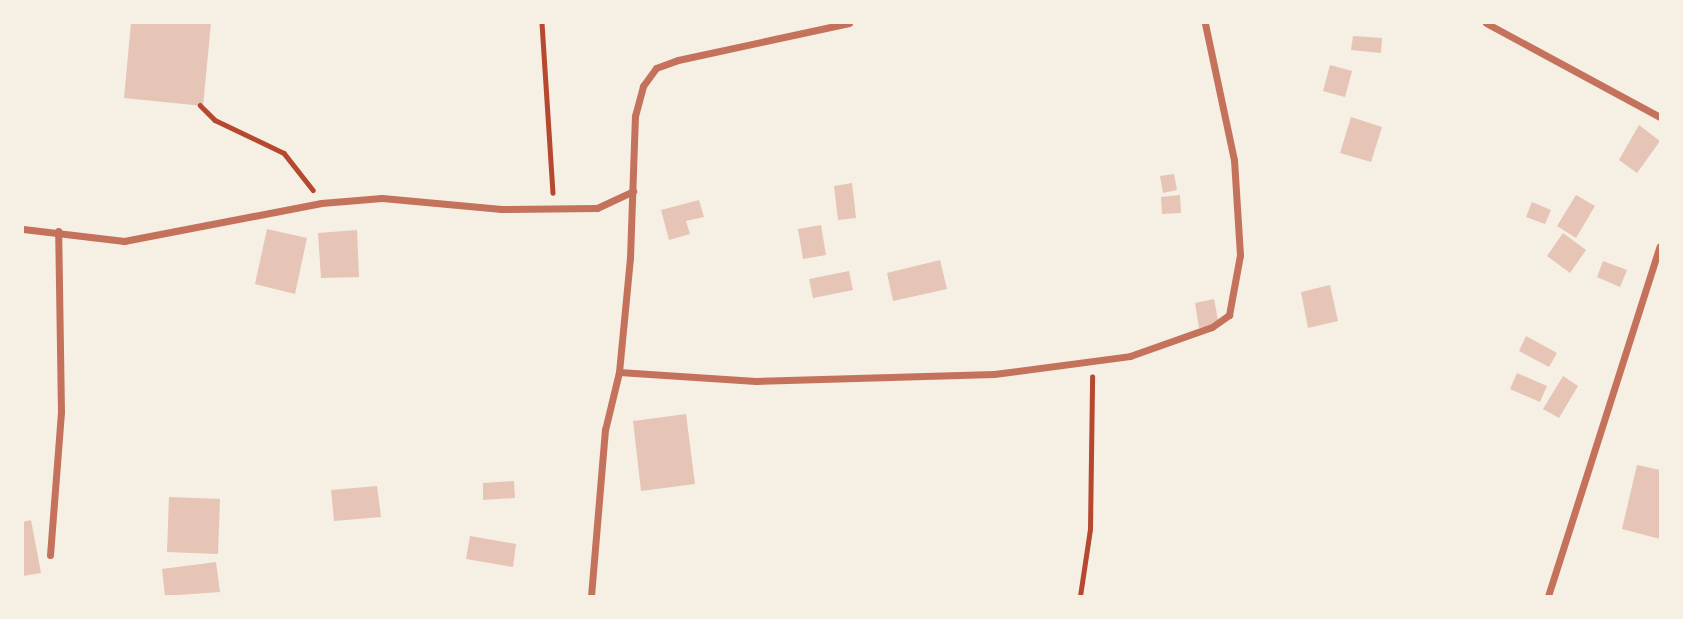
<!DOCTYPE html>
<html>
<head>
<meta charset="utf-8">
<style>
	body { margin:0 }
	#map { position:relative; width:1683px; height:619px; overflow:hidden; background:#f6efe4; font-family:Ubuntu,sans-serif }
	div>[style] { position:absolute }
	[style*='--x'] { left:calc(var(--x)*1px); top:calc(var(--y)*1px); width:calc(var(--w)*1px); rotate:calc(var(--a)*1deg) }
	.building>* { inset:0; background:#e6c5b7 }
	.path>* { height:4.5px; margin:-2.25px; padding:0 2.25px; transform-origin:2.25px; border-radius:2.25px; background:#b5482f }
	.minor>* { height:7px; margin:-3.5px; padding:0 3.5px; transform-origin:3.5px; border-radius:3.5px; background:#c5725c }
	span { translate:-50% -50%; white-space:nowrap; text-align:center; line-height:1.15; -webkit-text-stroke:6px #f6efe4; paint-order:stroke }
	.frame { position:absolute; inset:0; border:24px solid #f6efe4; pointer-events:none }
</style>
</head>
<body>
<div id="map">
	<div class="building">
		<div style="clip-path:polygon(131px 23px,211px 23px,203px 106px,124px 98px)"></div>
		<div style="clip-path:polygon(1353px 36px,1382px 38px,1381px 53px,1351px 50px)"></div>
		<div style="clip-path:polygon(1330px 65px,1352px 71px,1345px 97px,1323px 91px)"></div>
		<div style="clip-path:polygon(1351px 117px,1382px 127px,1371px 162px,1340px 153px)"></div>
		<div style="clip-path:polygon(1639px 125px,1660px 141px,1637px 173px,1619px 160px)"></div>
		<div style="clip-path:polygon(1174px 174px,1177px 190px,1163px 193px,1160px 176px)"></div>
		<div style="clip-path:polygon(852px 183px,856px 218px,838px 220px,834px 186px)"></div>
		<div style="clip-path:polygon(1180px 195px,1181px 213px,1162px 214px,1161px 197px)"></div>
		<div style="clip-path:polygon(1576px 195px,1595px 206px,1576px 238px,1557px 226px)"></div>
		<div style="clip-path:polygon(699px 200px,704px 217px,686px 221px,690px 234px,669px 240px,661px 210px)"></div>
		<div style="clip-path:polygon(1532px 202px,1551px 210px,1545px 224px,1526px 217px)"></div>
		<div style="clip-path:polygon(821px 225px,826px 255px,803px 259px,798px 229px)"></div>
		<div style="clip-path:polygon(267px 229px,307px 238px,295px 294px,255px 284px)"></div>
		<div style="clip-path:polygon(357px 230px,359px 277px,321px 278px,318px 233px)"></div>
		<div style="clip-path:polygon(1563px 233px,1586px 250px,1570px 273px,1547px 256px)"></div>
		<div style="clip-path:polygon(940px 260px,947px 289px,893px 301px,887px 273px)"></div>
		<div style="clip-path:polygon(1603px 261px,1627px 270px,1620px 287px,1597px 277px)"></div>
		<div style="clip-path:polygon(849px 271px,853px 290px,813px 298px,809px 279px)"></div>
		<div style="clip-path:polygon(1330px 285px,1338px 321px,1308px 328px,1301px 292px)"></div>
		<div style="clip-path:polygon(1214px 299px,1219px 325px,1199px 328px,1195px 303px)"></div>
		<div style="clip-path:polygon(1526px 336px,1557px 353px,1549px 367px,1519px 351px)"></div>
		<div style="clip-path:polygon(1517px 373px,1547px 386px,1540px 402px,1510px 389px)"></div>
		<div style="clip-path:polygon(1563px 376px,1578px 386px,1559px 418px,1543px 409px)"></div>
		<div style="clip-path:polygon(686px 414px,695px 484px,641px 491px,633px 421px)"></div>
		<div style="clip-path:polygon(1637px 465px,1660px 470px,1660px 539px,1622px 529px)"></div>
		<div style="clip-path:polygon(514px 481px,515px 498px,483px 500px,483px 483px)"></div>
		<div style="clip-path:polygon(377px 486px,381px 517px,334px 521px,331px 490px)"></div>
		<div style="clip-path:polygon(169px 497px,220px 499px,218px 554px,167px 552px)"></div>
		<div style="clip-path:polygon(31px 520px,41px 573px,23px 576px,23px 522px)"></div>
		<div style="clip-path:polygon(470px 536px,516px 544px,513px 567px,466px 559px)"></div>
		<div style="clip-path:polygon(216px 562px,220px 592px,165px 596px,162px 569px)"></div>
	</div>
	<div class="path">
		<div style="--x:542;--y:23;--w:170;--a:86.3"></div>
		<div style="--x:200;--y:105;--w:21;--a:45"></div>
		<div style="--x:215;--y:120;--w:76;--a:25.6"></div>
		<div style="--x:284;--y:153;--w:47;--a:51.9"></div>
		<div style="--x:1080;--y:596;--w:68;--a:-81.5"></div>
		<div style="--x:1090;--y:529;--w:152;--a:-89.2"></div>
	</div>
	<div class="minor">
		<div style="--x:1486;--y:23;--w:198;--a:28.4"></div>
		<div style="--x:23;--y:229;--w:102;--a:6.8"></div>
		<div style="--x:124;--y:241;--w:201;--a:-10.9"></div>
		<div style="--x:321;--y:203;--w:61;--a:-4.7"></div>
		<div style="--x:382;--y:198;--w:120;--a:5.3"></div>
		<div style="--x:501;--y:209;--w:96;--a:-0.6"></div>
		<div style="--x:597;--y:208;--w:40;--a:-25"></div>
		<div style="--x:619;--y:372;--w:137;--a:3.8"></div>
		<div style="--x:756;--y:381;--w:238;--a:-1.7"></div>
		<div style="--x:994;--y:374;--w:137;--a:-7.5"></div>
		<div style="--x:1130;--y:356;--w:87;--a:-19.5"></div>
		<div style="--x:1212;--y:327;--w:21;--a:-35"></div>
		<div style="--x:1229;--y:315;--w:61;--a:-79.6"></div>
		<div style="--x:1240;--y:255;--w:95;--a:-93.6"></div>
		<div style="--x:1234;--y:160;--w:140;--a:-102"></div>
		<div style="--x:50;--y:555;--w:143;--a:-85.6"></div>
		<div style="--x:61;--y:412;--w:181;--a:-90.9"></div>
		<div style="--x:591;--y:596;--w:167;--a:-85.2"></div>
		<div style="--x:605;--y:430;--w:60;--a:-76.4"></div>
		<div style="--x:619;--y:372;--w:115;--a:-84.5"></div>
		<div style="--x:630;--y:258;--w:142;--a:-88"></div>
		<div style="--x:635;--y:116;--w:31;--a:-75"></div>
		<div style="--x:643;--y:86;--w:22;--a:-54"></div>
		<div style="--x:656;--y:68;--w:23;--a:-20"></div>
		<div style="--x:678;--y:60;--w:175;--a:-12.2"></div>
		<div style="--x:1548;--y:596;--w:367;--a:-72.3"></div>
	</div>
	<div class="frame"></div>
</div>
</body>
</html>
